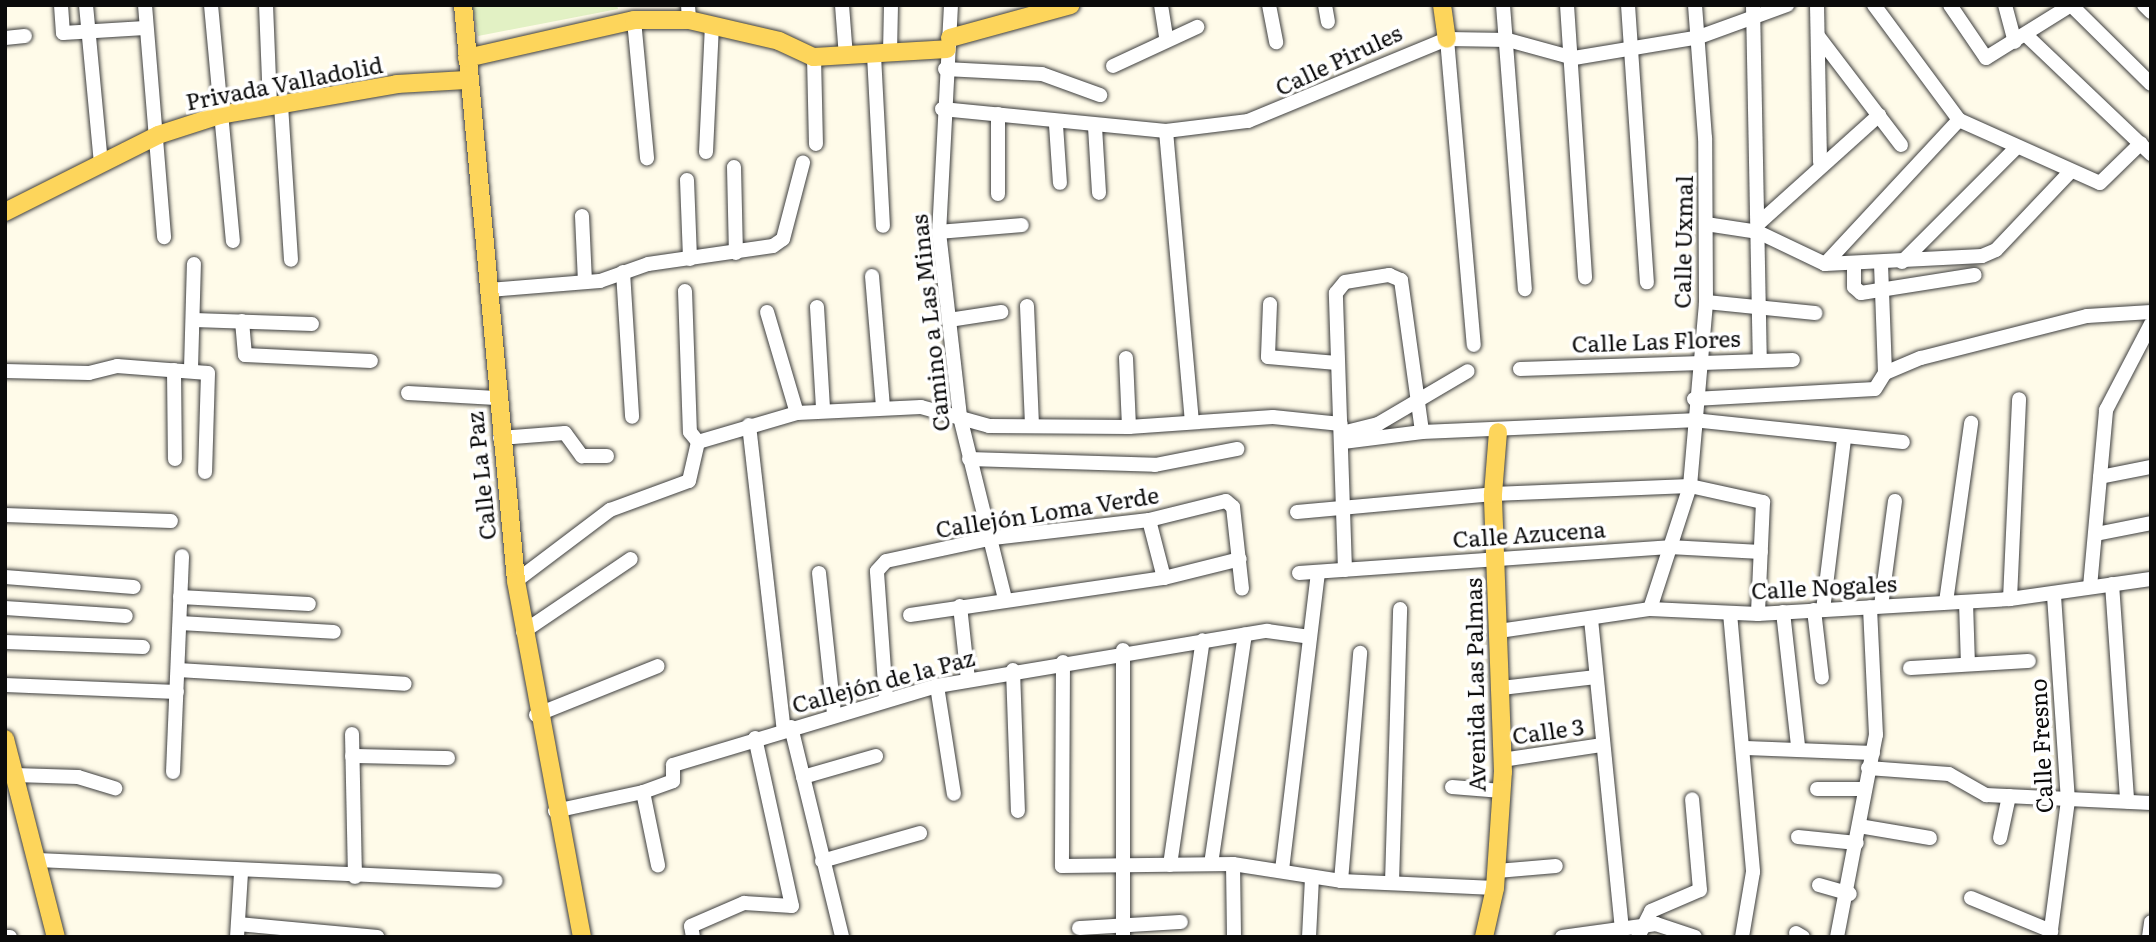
<!DOCTYPE html>
<html>
<head>
<meta charset="utf-8">
<style>
	body { margin:0 }
	#map { position:relative; width:2156px; height:942px; overflow:hidden; background:#fffbe9; font-family:Literata,serif }
	div>[style] { position:absolute }
	[style*='--x'] { left:calc(var(--x)*1px); top:calc(var(--y)*1px); width:calc(var(--w)*1px); rotate:calc(var(--a)*1deg) }
	.pitch>* { inset:0; background:#e2f1c4 }
	.roads { filter:drop-shadow(0 0 2px #3e3e3e) drop-shadow(0 0 2px #3e3e3e) }
	.minor>* { height:14px; margin:-7px; padding:0 7px; transform-origin:7px; border-radius:7px; background:#fff }
	.major>* { height:18px; margin:-9px; padding:0 9px; transform-origin:9px; border-radius:9px; background:#fdd55b }
	span { translate:-50% -50%; white-space:nowrap; text-align:center; line-height:1.15; -webkit-text-stroke:7px #fff; paint-order:stroke }
	.street-label { font-size:23px; color:#0b0b0b }
	.frame { position:absolute; inset:0; border:7px solid #0b0b0b; pointer-events:none }
</style>
</head>
<body>
<div id="map">
	<div class="pitch">
		<div style="clip-path:polygon(472px 5px,617px 5px,618px 9px,478px 36px)"></div>
	</div>
	<div class="roads">
		<div class="minor">
			<div style="--x:61;--y:5;--w:28;--a:86"></div>
			<div style="--x:63;--y:33;--w:82;--a:-3.5"></div>
			<div style="--x:86;--y:5;--w:159;--a:84.6"></div>
			<div style="--x:145;--y:5;--w:233;--a:85.3"></div>
			<div style="--x:211;--y:5;--w:237;--a:84.7"></div>
			<div style="--x:266;--y:5;--w:101;--a:87.7"></div>
			<div style="--x:688;--y:5;--w:15;--a:86"></div>
			<div style="--x:842;--y:5;--w:52;--a:85.6"></div>
			<div style="--x:951;--y:5;--w:227;--a:93"></div>
			<div style="--x:939;--y:232;--w:186;--a:83.5"></div>
			<div style="--x:960;--y:417;--w:187;--a:76.1"></div>
			<div style="--x:1161;--y:5;--w:36;--a:81"></div>
			<div style="--x:1269;--y:5;--w:38;--a:79"></div>
			<div style="--x:1325;--y:5;--w:17;--a:80"></div>
			<div style="--x:1503;--y:5;--w:285;--a:85.6"></div>
			<div style="--x:1567;--y:5;--w:273;--a:86.2"></div>
			<div style="--x:1628;--y:5;--w:278;--a:86.1"></div>
			<div style="--x:1753;--y:5;--w:356;--a:88.9"></div>
			<div style="--x:1817;--y:5;--w:157;--a:88.9"></div>
			<div style="--x:1874;--y:5;--w:143;--a:53.5"></div>
			<div style="--x:1959;--y:120;--w:154;--a:24.1"></div>
			<div style="--x:2100;--y:183;--w:57;--a:-44.3"></div>
			<div style="--x:1950;--y:5;--w:64;--a:55.8"></div>
			<div style="--x:1986;--y:58;--w:100;--a:-31.9"></div>
			<div style="--x:2005;--y:5;--w:38;--a:75"></div>
			<div style="--x:2071;--y:5;--w:112;--a:44.6"></div>
			<div style="--x:2144;--y:5;--w:10;--a:45"></div>
			<div style="--x:634;--y:20;--w:139;--a:84.6"></div>
			<div style="--x:2026;--y:35;--w:173;--a:43.6"></div>
			<div style="--x:1818;--y:36;--w:137;--a:52.7"></div>
			<div style="--x:5;--y:38;--w:20;--a:-6"></div>
			<div style="--x:1447;--y:39;--w:307;--a:85"></div>
			<div style="--x:890;--y:53;--w:48;--a:-88.8"></div>
			<div style="--x:874;--y:55;--w:171;--a:87"></div>
			<div style="--x:814;--y:57;--w:87;--a:88.7"></div>
			<div style="--x:1113;--y:66;--w:93;--a:-24.9"></div>
			<div style="--x:945;--y:69;--w:97;--a:3"></div>
			<div style="--x:1042;--y:74;--w:62;--a:19.9"></div>
			<div style="--x:281;--y:105;--w:155;--a:86.3"></div>
			<div style="--x:942;--y:109;--w:225;--a:5.6"></div>
			<div style="--x:1166;--y:131;--w:83;--a:-7"></div>
			<div style="--x:1248;--y:121;--w:215;--a:-22.4"></div>
			<div style="--x:1447;--y:39;--w:61;--a:0.9"></div>
			<div style="--x:1508;--y:40;--w:68;--a:15.3"></div>
			<div style="--x:1574;--y:58;--w:127;--a:-9.5"></div>
			<div style="--x:1699;--y:37;--w:94;--a:-20"></div>
			<div style="--x:998;--y:114;--w:80;--a:90"></div>
			<div style="--x:1056;--y:125;--w:58;--a:86.1"></div>
			<div style="--x:1095;--y:127;--w:66;--a:86.5"></div>
			<div style="--x:1166;--y:131;--w:290;--a:84.9"></div>
			<div style="--x:706;--y:152;--w:127;--a:-87.3"></div>
			<div style="--x:734;--y:167;--w:86;--a:88.7"></div>
			<div style="--x:687;--y:180;--w:79;--a:87.8"></div>
			<div style="--x:582;--y:216;--w:66;--a:87.4"></div>
			<div style="--x:1706;--y:224;--w:53;--a:8.7"></div>
			<div style="--x:1758;--y:232;--w:74;--a:25.5"></div>
			<div style="--x:1825;--y:264;--w:157;--a:-2.9"></div>
			<div style="--x:1982;--y:256;--w:15;--a:-23"></div>
			<div style="--x:1996;--y:250;--w:106;--a:-46.5"></div>
			<div style="--x:1758;--y:224;--w:163;--a:-42"></div>
			<div style="--x:939;--y:232;--w:83;--a:-4.8"></div>
			<div style="--x:1902;--y:262;--w:161;--a:-45"></div>
			<div style="--x:1825;--y:264;--w:197;--a:-47.1"></div>
			<div style="--x:1854;--y:264;--w:23;--a:90"></div>
			<div style="--x:1854;--y:287;--w:9;--a:41"></div>
			<div style="--x:1861;--y:293;--w:115;--a:-9"></div>
			<div style="--x:623;--y:272;--w:145;--a:86.4"></div>
			<div style="--x:872;--y:276;--w:131;--a:85.2"></div>
			<div style="--x:489;--y:290;--w:111;--a:-4.6"></div>
			<div style="--x:600;--y:281;--w:51;--a:-19.5"></div>
			<div style="--x:648;--y:264;--w:126;--a:-8.2"></div>
			<div style="--x:773;--y:246;--w:12;--a:-35"></div>
			<div style="--x:783;--y:239;--w:79;--a:-75.3"></div>
			<div style="--x:685;--y:291;--w:141;--a:88"></div>
			<div style="--x:690;--y:432;--w:13;--a:51"></div>
			<div style="--x:1706;--y:302;--w:110;--a:5.8"></div>
			<div style="--x:1270;--y:304;--w:53;--a:92.2"></div>
			<div style="--x:1268;--y:357;--w:69;--a:5"></div>
			<div style="--x:1027;--y:306;--w:119;--a:87.6"></div>
			<div style="--x:817;--y:307;--w:102;--a:86.6"></div>
			<div style="--x:767;--y:312;--w:105;--a:73.5"></div>
			<div style="--x:194;--y:320;--w:118;--a:1.9"></div>
			<div style="--x:949;--y:320;--w:53;--a:-8.7"></div>
			<div style="--x:242;--y:321;--w:34;--a:85"></div>
			<div style="--x:245;--y:355;--w:126;--a:2.7"></div>
			<div style="--x:1126;--y:358;--w:69;--a:87.5"></div>
			<div style="--x:191;--y:369;--w:105;--a:-88.4"></div>
			<div style="--x:1520;--y:369;--w:273;--a:-1.9"></div>
			<div style="--x:174;--y:370;--w:89;--a:89.4"></div>
			<div style="--x:5;--y:371;--w:84;--a:1.4"></div>
			<div style="--x:89;--y:373;--w:29;--a:-14"></div>
			<div style="--x:117;--y:366;--w:91;--a:4.4"></div>
			<div style="--x:208;--y:373;--w:99;--a:91.7"></div>
			<div style="--x:1885;--y:373;--w:39;--a:-23"></div>
			<div style="--x:1921;--y:358;--w:171;--a:-14.2"></div>
			<div style="--x:2087;--y:316;--w:64;--a:-3.6"></div>
			<div style="--x:408;--y:393;--w:88;--a:3.3"></div>
			<div style="--x:1694;--y:399;--w:181;--a:-3.2"></div>
			<div style="--x:1875;--y:389;--w:19;--a:-58"></div>
			<div style="--x:1885;--y:373;--w:110;--a:-92.1"></div>
			<div style="--x:749;--y:425;--w:307;--a:83.5"></div>
			<div style="--x:1342;--y:433;--w:37;--a:-14"></div>
			<div style="--x:1378;--y:424;--w:104;--a:-30.5"></div>
			<div style="--x:500;--y:438;--w:65;--a:-4.4"></div>
			<div style="--x:565;--y:433;--w:29;--a:54"></div>
			<div style="--x:582;--y:456;--w:25;--a:0"></div>
			<div style="--x:1343;--y:442;--w:80;--a:-7.2"></div>
			<div style="--x:1422;--y:432;--w:271;--a:-2.5"></div>
			<div style="--x:1693;--y:420;--w:211;--a:6"></div>
			<div style="--x:969;--y:459;--w:186;--a:1.8"></div>
			<div style="--x:1155;--y:465;--w:84;--a:-11"></div>
			<div style="--x:2100;--y:477;--w:52;--a:-11.1"></div>
			<div style="--x:1297;--y:512;--w:197;--a:-5.2"></div>
			<div style="--x:1493;--y:494;--w:197;--a:-2.3"></div>
			<div style="--x:1690;--y:486;--w:75;--a:12.4"></div>
			<div style="--x:1763;--y:502;--w:112;--a:92.6"></div>
			<div style="--x:5;--y:515;--w:166;--a:2.1"></div>
			<div style="--x:1149;--y:520;--w:60;--a:75.5"></div>
			<div style="--x:2096;--y:534;--w:56;--a:-11.3"></div>
			<div style="--x:1345;--y:570;--w:277;--a:-91.9"></div>
			<div style="--x:1336;--y:293;--w:14;--a:-51"></div>
			<div style="--x:1345;--y:282;--w:45;--a:-9"></div>
			<div style="--x:1389;--y:275;--w:13;--a:23"></div>
			<div style="--x:1401;--y:280;--w:153;--a:82.1"></div>
			<div style="--x:819;--y:573;--w:142;--a:83.9"></div>
			<div style="--x:1299;--y:573;--w:371;--a:-4"></div>
			<div style="--x:1669;--y:547;--w:92;--a:3.1"></div>
			<div style="--x:5;--y:577;--w:129;--a:4.4"></div>
			<div style="--x:516;--y:581;--w:118;--a:-37.1"></div>
			<div style="--x:610;--y:510;--w:84;--a:-20.2"></div>
			<div style="--x:689;--y:481;--w:40;--a:-77"></div>
			<div style="--x:698;--y:442;--w:103;--a:-16.3"></div>
			<div style="--x:797;--y:413;--w:124;--a:-2.8"></div>
			<div style="--x:921;--y:407;--w:71;--a:15.6"></div>
			<div style="--x:989;--y:426;--w:140;--a:0.4"></div>
			<div style="--x:1129;--y:427;--w:144;--a:-4"></div>
			<div style="--x:1273;--y:417;--w:68;--a:5.9"></div>
			<div style="--x:2112;--y:584;--w:218;--a:86"></div>
			<div style="--x:2090;--y:587;--w:178;--a:-84.8"></div>
			<div style="--x:2106;--y:410;--w:97;--a:-62.4"></div>
			<div style="--x:180;--y:597;--w:129;--a:3.1"></div>
			<div style="--x:2010;--y:599;--w:200;--a:-87.4"></div>
			<div style="--x:1946;--y:602;--w:181;--a:-82"></div>
			<div style="--x:1966;--y:602;--w:62;--a:88.2"></div>
			<div style="--x:960;--y:606;--w:74;--a:83.8"></div>
			<div style="--x:1881;--y:606;--w:106;--a:-82.4"></div>
			<div style="--x:5;--y:608;--w:121;--a:3.8"></div>
			<div style="--x:1650;--y:609;--w:129;--a:-72"></div>
			<div style="--x:1690;--y:486;--w:185;--a:-85"></div>
			<div style="--x:1706;--y:302;--w:164;--a:-90.3"></div>
			<div style="--x:1705;--y:138;--w:133;--a:-94.3"></div>
			<div style="--x:1814;--y:610;--w:68;--a:83.3"></div>
			<div style="--x:1823;--y:610;--w:172;--a:-83"></div>
			<div style="--x:1783;--y:612;--w:135;--a:83.6"></div>
			<div style="--x:1730;--y:613;--w:260;--a:84.9"></div>
			<div style="--x:1753;--y:872;--w:66;--a:99.6"></div>
			<div style="--x:910;--y:615;--w:257;--a:-8.3"></div>
			<div style="--x:1164;--y:578;--w:78;--a:-14"></div>
			<div style="--x:1591;--y:619;--w:310;--a:84.3"></div>
			<div style="--x:180;--y:623;--w:154;--a:3.3"></div>
			<div style="--x:1499;--y:631;--w:153;--a:-8.3"></div>
			<div style="--x:1650;--y:609;--w:108;--a:2.7"></div>
			<div style="--x:1758;--y:614;--w:252;--a:-3.4"></div>
			<div style="--x:2010;--y:599;--w:142;--a:-8.1"></div>
			<div style="--x:523;--y:632;--w:130;--a:-34.1"></div>
			<div style="--x:5;--y:642;--w:138;--a:2.1"></div>
			<div style="--x:1123;--y:650;--w:287;--a:90"></div>
			<div style="--x:1063;--y:662;--w:204;--a:90.3"></div>
			<div style="--x:1062;--y:866;--w:171;--a:-0.7"></div>
			<div style="--x:1233;--y:864;--w:109;--a:8.9"></div>
			<div style="--x:1341;--y:881;--w:154;--a:2.6"></div>
			<div style="--x:1910;--y:668;--w:119;--a:-3.4"></div>
			<div style="--x:178;--y:670;--w:227;--a:3.5"></div>
			<div style="--x:1013;--y:670;--w:141;--a:88"></div>
			<div style="--x:5;--y:685;--w:172;--a:2.3"></div>
			<div style="--x:937;--y:686;--w:109;--a:81.1"></div>
			<div style="--x:1502;--y:688;--w:94;--a:-6.7"></div>
			<div style="--x:886;--y:698;--w:127;--a:-94.1"></div>
			<div style="--x:877;--y:571;--w:13;--a:-48"></div>
			<div style="--x:886;--y:561;--w:109;--a:-12.1"></div>
			<div style="--x:993;--y:538;--w:157;--a:-6.6"></div>
			<div style="--x:1149;--y:520;--w:79;--a:-13.9"></div>
			<div style="--x:1226;--y:501;--w:9;--a:41"></div>
			<div style="--x:1233;--y:507;--w:82;--a:83.7"></div>
			<div style="--x:536;--y:715;--w:131;--a:-21.9"></div>
			<div style="--x:791;--y:727;--w:216;--a:76.3"></div>
			<div style="--x:352;--y:734;--w:143;--a:88.8"></div>
			<div style="--x:1746;--y:748;--w:127;--a:2.3"></div>
			<div style="--x:352;--y:756;--w:96;--a:1.2"></div>
			<div style="--x:1502;--y:760;--w:100;--a:-8.6"></div>
			<div style="--x:1868;--y:768;--w:81;--a:4.2"></div>
			<div style="--x:1949;--y:774;--w:43;--a:29.6"></div>
			<div style="--x:1986;--y:795;--w:165;--a:2.8"></div>
			<div style="--x:173;--y:772;--w:216;--a:-87.6"></div>
			<div style="--x:15;--y:775;--w:63;--a:1.8"></div>
			<div style="--x:78;--y:777;--w:39;--a:17"></div>
			<div style="--x:803;--y:777;--w:76;--a:-16"></div>
			<div style="--x:1452;--y:787;--w:50;--a:4.6"></div>
			<div style="--x:1817;--y:789;--w:48;--a:0"></div>
			<div style="--x:643;--y:792;--w:75;--a:78.4"></div>
			<div style="--x:555;--y:811;--w:90;--a:-12.2"></div>
			<div style="--x:643;--y:792;--w:32;--a:-20"></div>
			<div style="--x:673;--y:781;--w:16;--a:-90"></div>
			<div style="--x:673;--y:765;--w:276;--a:-16.7"></div>
			<div style="--x:937;--y:686;--w:335;--a:-9.5"></div>
			<div style="--x:1267;--y:631;--w:43;--a:7.9"></div>
			<div style="--x:1859;--y:826;--w:72;--a:9.6"></div>
			<div style="--x:1798;--y:837;--w:59;--a:5.8"></div>
			<div style="--x:2000;--y:838;--w:43;--a:-77.9"></div>
			<div style="--x:39;--y:860;--w:457;--a:2.6"></div>
			<div style="--x:822;--y:861;--w:102;--a:-15.9"></div>
			<div style="--x:1211;--y:864;--w:232;--a:-81.6"></div>
			<div style="--x:1233;--y:864;--w:73;--a:89.2"></div>
			<div style="--x:1170;--y:865;--w:227;--a:-81.7"></div>
			<div style="--x:1282;--y:870;--w:300;--a:-83.1"></div>
			<div style="--x:1497;--y:871;--w:59;--a:-4.8"></div>
			<div style="--x:1341;--y:881;--w:229;--a:-85.2"></div>
			<div style="--x:1392;--y:883;--w:274;--a:-88.3"></div>
			<div style="--x:1819;--y:885;--w:32;--a:16"></div>
			<div style="--x:1971;--y:898;--w:87;--a:22.4"></div>
			<div style="--x:238;--y:924;--w:140;--a:5.3"></div>
			<div style="--x:1079;--y:928;--w:102;--a:-3.4"></div>
			<div style="--x:1796;--y:933;--w:8;--a:30"></div>
			<div style="--x:5;--y:937;--w:5;--a:0"></div>
			<div style="--x:237;--y:937;--w:64;--a:-86.4"></div>
			<div style="--x:693;--y:937;--w:11;--a:-100"></div>
			<div style="--x:691;--y:926;--w:58;--a:-23.5"></div>
			<div style="--x:744;--y:903;--w:48;--a:3.6"></div>
			<div style="--x:792;--y:906;--w:172;--a:-102.4"></div>
			<div style="--x:1309;--y:937;--w:59;--a:-87.1"></div>
			<div style="--x:1562;--y:937;--w:95;--a:-7.9"></div>
			<div style="--x:1656;--y:924;--w:41;--a:18.4"></div>
			<div style="--x:1638;--y:937;--w:29;--a:-63"></div>
			<div style="--x:1651;--y:911;--w:53;--a:-23.2"></div>
			<div style="--x:1700;--y:890;--w:91;--a:-95"></div>
			<div style="--x:1837;--y:937;--w:206;--a:-79.1"></div>
			<div style="--x:1876;--y:735;--w:128;--a:-92.7"></div>
			<div style="--x:2050;--y:937;--w:137;--a:-82.5"></div>
			<div style="--x:2068;--y:801;--w:206;--a:-93.9"></div>
			<div style="--x:2149;--y:937;--w:15;--a:-82"></div>
		</div>
		<div class="major">
			<div style="--x:463;--y:5;--w:578;--a:84.74"></div>
			<div style="--x:516;--y:581;--w:362;--a:79.5"></div>
			<div style="--x:1442;--y:5;--w:34;--a:82"></div>
			<div style="--x:950;--y:38;--w:125;--a:-15.3"></div>
			<div style="--x:467;--y:58;--w:171;--a:-12.8"></div>
			<div style="--x:634;--y:20;--w:55;--a:0"></div>
			<div style="--x:689;--y:20;--w:92;--a:13.1"></div>
			<div style="--x:779;--y:41;--w:38;--a:25"></div>
			<div style="--x:814;--y:57;--w:133;--a:-3.4"></div>
			<div style="--x:5;--y:212;--w:171;--a:-26.7"></div>
			<div style="--x:158;--y:135;--w:65;--a:-17.9"></div>
			<div style="--x:220;--y:115;--w:180;--a:-9.9"></div>
			<div style="--x:397;--y:84;--w:69;--a:-3.3"></div>
			<div style="--x:5;--y:739;--w:204;--a:75.6"></div>
			<div style="--x:1484;--y:937;--w:50;--a:-77.3"></div>
			<div style="--x:1495;--y:888;--w:116;--a:-86.1"></div>
			<div style="--x:1503;--y:772;--w:278;--a:-92.1"></div>
			<div style="--x:1493;--y:494;--w:62;--a:-85.4"></div>
		</div>
	</div>
	<div class="street-label">
		<span style="left:1338px;top:59px;rotate:-25deg">Calle Pirules</span>
		<span style="left:284px;top:82px;rotate:-11deg">Privada Valladolid</span>
		<span style="left:1682px;top:242px;rotate:-89deg">Calle Uxmal</span>
		<span style="left:929px;top:323px;rotate:-96deg">Camino a Las Minas</span>
		<span style="left:1656px;top:340px;rotate:-2deg">Calle Las Flores</span>
		<span style="left:480px;top:476px;rotate:-96deg">Calle La Paz</span>
		<span style="left:1047px;top:511px;rotate:-9deg">Callejón Loma Verde</span>
		<span style="left:1529px;top:533px;rotate:-4deg">Calle Azucena</span>
		<span style="left:1824px;top:586px;rotate:-3deg">Calle Nogales</span>
		<span style="left:883px;top:680px;rotate:-15deg">Callejón de la Paz</span>
		<span style="left:1474px;top:685px;rotate:-91deg">Avenida Las Palmas</span>
		<span style="left:1548px;top:730px;rotate:-8deg">Calle 3</span>
		<span style="left:2040px;top:746px;rotate:-93deg">Calle Fresno</span>
	</div>
	<div class="frame"></div>
</div>
</body>
</html>
